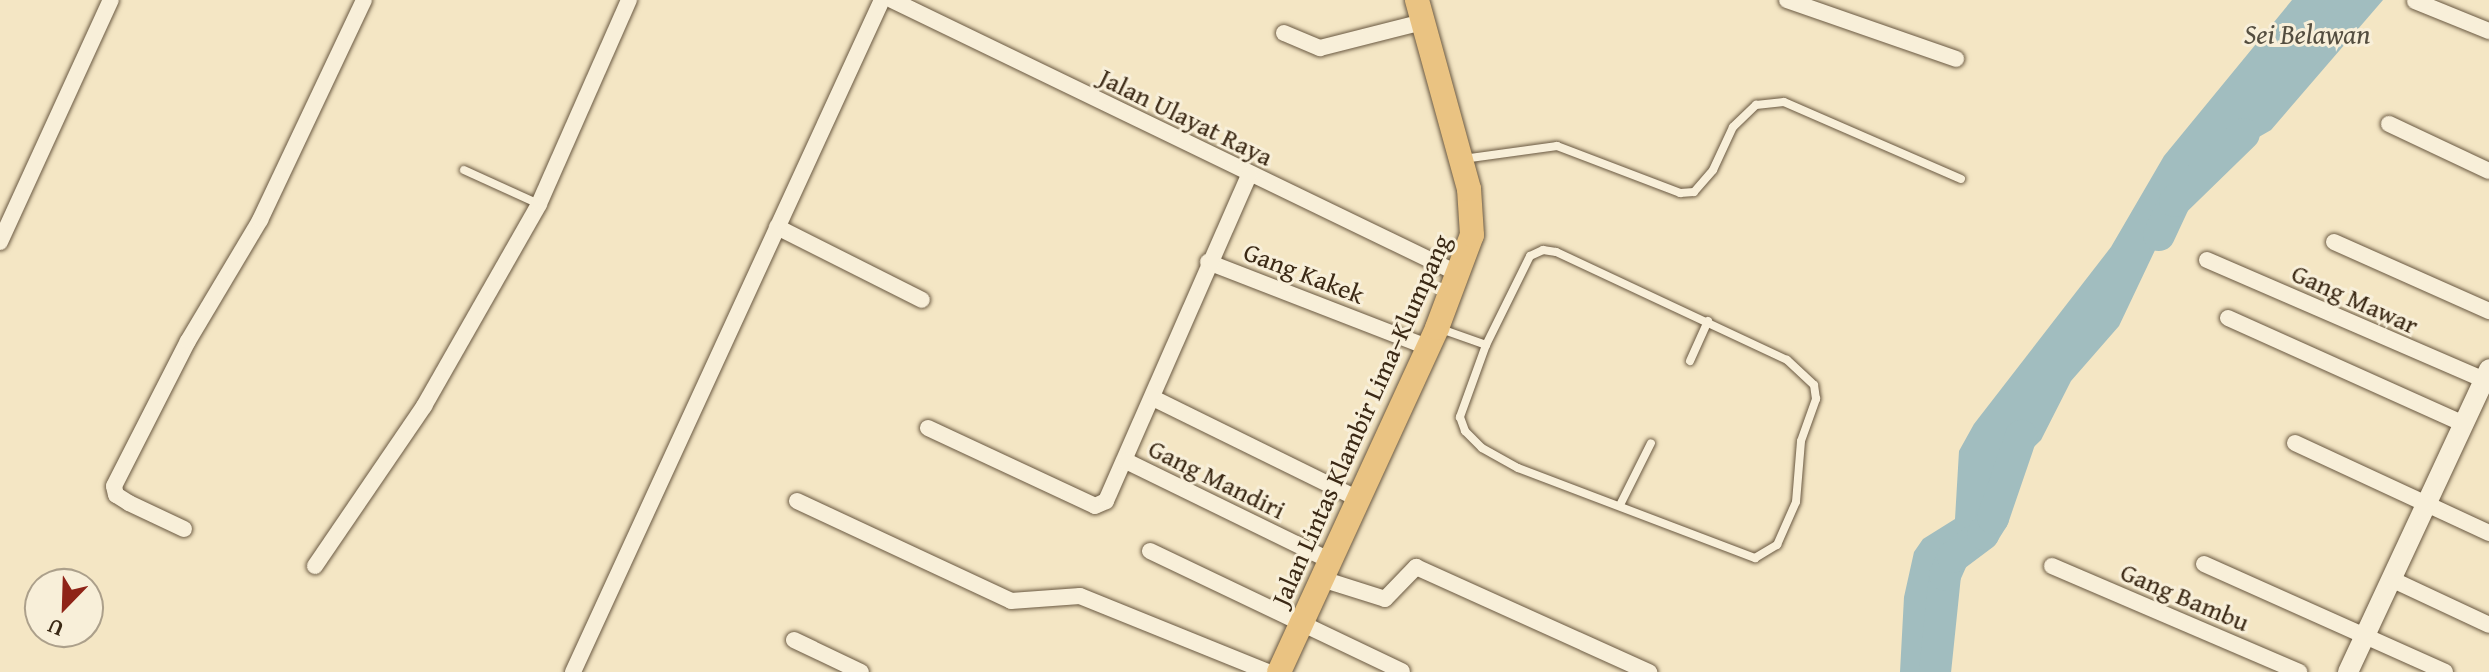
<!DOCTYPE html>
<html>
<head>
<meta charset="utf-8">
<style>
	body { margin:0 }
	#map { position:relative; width:2489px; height:672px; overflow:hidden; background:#f4e6c4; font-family:"Gentium Book Plus",serif }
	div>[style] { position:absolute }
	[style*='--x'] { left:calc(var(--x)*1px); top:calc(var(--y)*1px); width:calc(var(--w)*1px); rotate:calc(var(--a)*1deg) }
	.water>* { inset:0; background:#a1bdbf }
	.river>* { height:32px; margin:-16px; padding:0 16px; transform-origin:16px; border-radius:16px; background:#a1bdbf }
	.roads { filter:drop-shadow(0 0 2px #695841) drop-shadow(0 0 2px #695841) }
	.service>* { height:8px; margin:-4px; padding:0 4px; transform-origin:4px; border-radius:4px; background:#f8efd9 }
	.minor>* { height:16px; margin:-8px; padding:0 8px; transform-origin:8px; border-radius:8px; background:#f8efd9 }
	.tertiary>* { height:20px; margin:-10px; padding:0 10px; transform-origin:10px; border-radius:10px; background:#f8efd9 }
	.primary>* { height:24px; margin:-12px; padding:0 12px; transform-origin:12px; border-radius:12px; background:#eac382 }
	span { translate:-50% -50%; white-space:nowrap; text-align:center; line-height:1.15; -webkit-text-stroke:6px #f8efd9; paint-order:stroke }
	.street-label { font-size:26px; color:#3b2915 }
	.water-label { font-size:28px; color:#544e40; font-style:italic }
	.north { position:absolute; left:24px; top:568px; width:80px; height:80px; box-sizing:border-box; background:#f8efd9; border:2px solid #aca08b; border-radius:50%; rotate:203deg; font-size:22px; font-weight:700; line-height:32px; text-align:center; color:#3b2915 }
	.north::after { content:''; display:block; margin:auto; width:28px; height:36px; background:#8f2418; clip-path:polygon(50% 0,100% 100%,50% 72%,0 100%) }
</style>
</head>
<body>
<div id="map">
	<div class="water">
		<div style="clip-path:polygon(2292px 0,2383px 0,2271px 130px,2203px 169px,2185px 187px,2119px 326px,2071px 381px,2041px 440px,2006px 474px,1982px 521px,1938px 573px,1942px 601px,1929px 631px,1930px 672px,1900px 672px,1904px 597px,1914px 552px,1923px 539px,1955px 519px,1959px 451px,1974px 424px,2111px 247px,2164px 156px)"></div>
	</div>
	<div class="river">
		<div style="--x:2159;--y:235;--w:38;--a:-65"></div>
		<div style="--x:2175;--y:201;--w:96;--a:-44.2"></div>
		<div style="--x:1935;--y:672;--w:98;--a:-84.1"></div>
		<div style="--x:1945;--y:575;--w:20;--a:-66"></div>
		<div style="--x:1953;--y:557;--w:38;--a:-37"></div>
		<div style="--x:1983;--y:534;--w:19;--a:-58"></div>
		<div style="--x:1993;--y:518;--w:87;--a:-71.1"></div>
	</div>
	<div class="roads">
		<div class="service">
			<div style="--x:1463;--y:159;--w:95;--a:-7.9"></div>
			<div style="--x:1557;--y:146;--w:132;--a:20.9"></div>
			<div style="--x:1680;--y:193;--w:14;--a:-4"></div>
			<div style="--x:1694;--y:192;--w:29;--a:-49"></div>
			<div style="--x:1713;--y:170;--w:47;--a:-65.1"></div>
			<div style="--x:1733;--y:127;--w:32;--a:-44"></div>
			<div style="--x:1756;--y:105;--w:28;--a:-6"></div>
			<div style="--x:1784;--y:102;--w:193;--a:23.5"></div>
			<div style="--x:464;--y:170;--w:82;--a:24.4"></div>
			<div style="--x:1441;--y:329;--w:48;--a:19.6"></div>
			<div style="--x:1486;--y:345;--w:77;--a:109.9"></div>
			<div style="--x:1460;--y:417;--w:15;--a:70"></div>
			<div style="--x:1465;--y:431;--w:24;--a:45"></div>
			<div style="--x:1482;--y:448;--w:41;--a:29.1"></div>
			<div style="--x:1518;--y:468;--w:254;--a:20.8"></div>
			<div style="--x:1755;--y:558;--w:26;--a:-31"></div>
			<div style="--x:1777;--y:545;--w:47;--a:-66.2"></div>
			<div style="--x:1796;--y:502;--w:61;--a:-85.3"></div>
			<div style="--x:1801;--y:441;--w:45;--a:-70.3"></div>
			<div style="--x:1816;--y:399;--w:14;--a:-98"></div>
			<div style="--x:1814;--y:385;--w:37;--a:-137"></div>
			<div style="--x:1787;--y:360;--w:255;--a:-154.9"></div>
			<div style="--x:1556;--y:252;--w:13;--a:-171"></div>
			<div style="--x:1543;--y:250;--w:14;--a:155"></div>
			<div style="--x:1530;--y:256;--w:99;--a:116.3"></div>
			<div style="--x:1690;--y:361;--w:44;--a:-65.8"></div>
			<div style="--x:1620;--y:505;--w:69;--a:-63.4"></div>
		</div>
		<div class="minor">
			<div style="--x:892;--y:0;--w:630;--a:25.79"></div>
			<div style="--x:1787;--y:0;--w:179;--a:19.2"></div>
			<div style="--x:2415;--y:1;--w:80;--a:22.1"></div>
			<div style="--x:1284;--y:33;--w:39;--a:23"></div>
			<div style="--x:1320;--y:48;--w:106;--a:-14.2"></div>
			<div style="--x:2389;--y:124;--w:110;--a:25.2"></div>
			<div style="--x:777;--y:227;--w:162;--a:26.7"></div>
			<div style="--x:0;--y:242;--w:266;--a:-65.4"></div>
			<div style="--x:2334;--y:242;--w:170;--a:24"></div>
			<div style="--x:2207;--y:260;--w:307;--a:23.4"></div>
			<div style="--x:1208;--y:262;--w:235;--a:21.2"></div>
			<div style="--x:2228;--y:318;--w:259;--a:24.2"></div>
			<div style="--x:1153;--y:398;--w:229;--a:26.2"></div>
			<div style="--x:928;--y:428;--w:184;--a:25"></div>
			<div style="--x:1095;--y:506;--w:12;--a:-24"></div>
			<div style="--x:1106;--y:501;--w:356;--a:-66.3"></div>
			<div style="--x:2295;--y:443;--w:214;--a:24.9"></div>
			<div style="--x:1126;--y:461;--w:228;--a:26"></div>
			<div style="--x:797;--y:501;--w:236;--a:25"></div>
			<div style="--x:1011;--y:601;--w:69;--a:-4.1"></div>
			<div style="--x:1080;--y:596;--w:203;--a:22"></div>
			<div style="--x:184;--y:529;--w:61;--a:-154.7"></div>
			<div style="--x:129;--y:503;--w:15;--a:-148"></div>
			<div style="--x:116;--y:495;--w:9;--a:-103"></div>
			<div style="--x:114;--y:486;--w:163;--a:-63"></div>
			<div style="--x:188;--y:341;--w:141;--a:-59.2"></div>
			<div style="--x:260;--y:220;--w:243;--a:-64.7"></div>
			<div style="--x:1150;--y:551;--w:279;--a:25.5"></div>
			<div style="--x:2204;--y:564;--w:264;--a:24.1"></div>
			<div style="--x:315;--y:566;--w:194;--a:-55.7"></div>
			<div style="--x:424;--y:406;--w:232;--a:-60.3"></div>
			<div style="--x:539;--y:204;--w:223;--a:-66.2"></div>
			<div style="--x:2052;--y:566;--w:269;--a:23.2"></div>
			<div style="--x:1322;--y:579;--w:66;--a:17.6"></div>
			<div style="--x:1385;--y:599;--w:45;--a:-45.9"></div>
			<div style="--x:1416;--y:567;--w:256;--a:24.3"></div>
			<div style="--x:2391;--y:579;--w:108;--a:25.1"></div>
			<div style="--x:794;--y:640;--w:74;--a:25.5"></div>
			<div style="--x:573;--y:672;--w:740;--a:-65.31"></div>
		</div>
		<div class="tertiary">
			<div style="--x:2348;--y:672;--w:334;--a:-65"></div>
		</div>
		<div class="primary">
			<div style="--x:1279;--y:672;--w:379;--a:-65.3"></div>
			<div style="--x:1437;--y:328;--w:99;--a:-69.4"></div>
			<div style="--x:1472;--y:235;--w:46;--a:-93.7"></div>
			<div style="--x:1469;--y:189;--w:196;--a:-105.4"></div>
		</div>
	</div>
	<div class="street-label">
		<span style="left:1186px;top:117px;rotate:26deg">Jalan Ulayat Raya</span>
		<span style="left:1304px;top:273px;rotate:21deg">Gang Kakek</span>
		<span style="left:2355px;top:299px;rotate:24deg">Gang Mawar</span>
		<span style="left:1361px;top:420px;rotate:-66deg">Jalan Lintas Klambir Lima–Klumpang</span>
		<span style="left:1217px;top:479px;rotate:26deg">Gang Mandiri</span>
		<span style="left:2185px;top:597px;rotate:23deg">Gang Bambu</span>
	</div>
	<div class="water-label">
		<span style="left:2307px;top:34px">Sei Belawan</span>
	</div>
	<div class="north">U</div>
</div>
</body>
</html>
